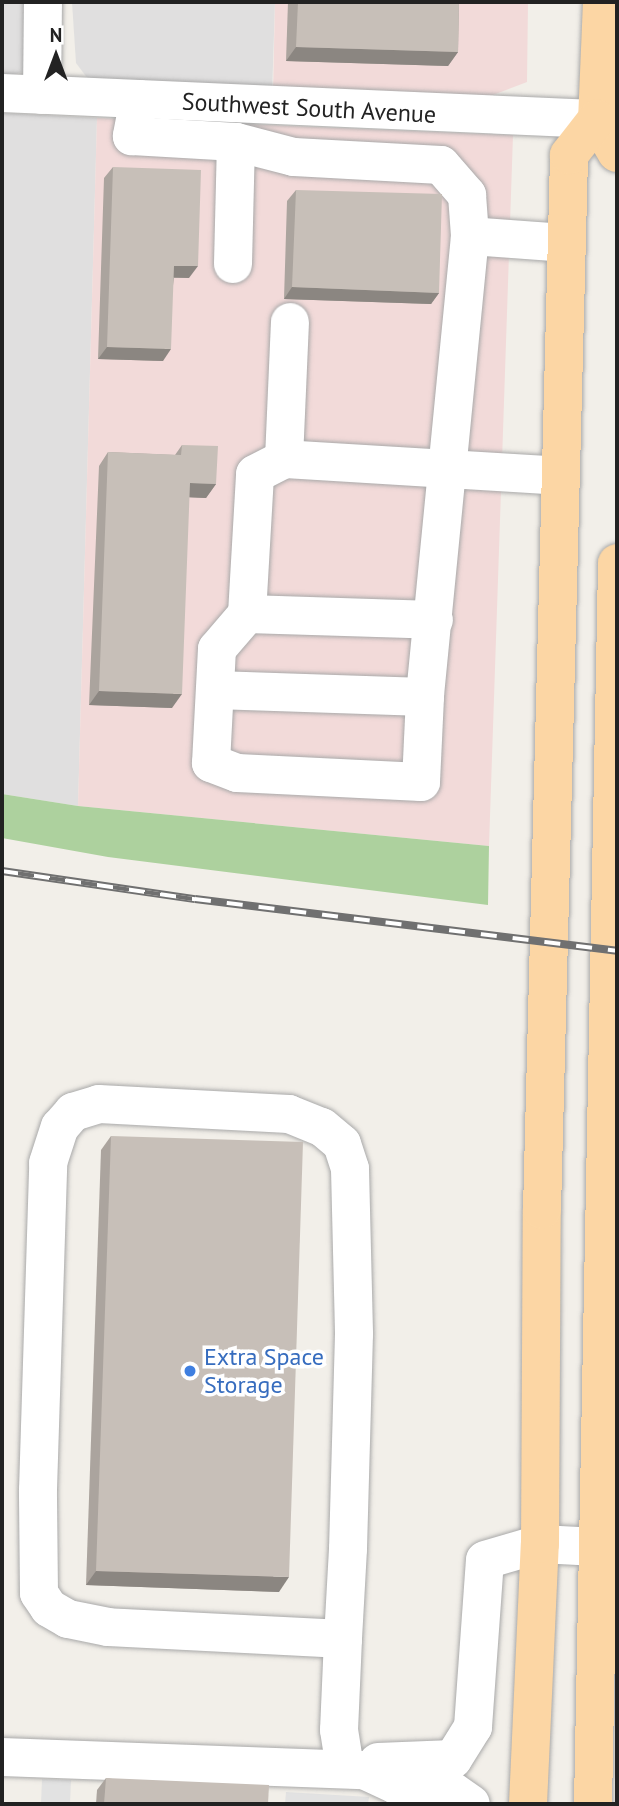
<!DOCTYPE html>
<html>
<head>
<meta charset="utf-8">
<style>
	body { margin:0 }
	#map { position:relative; width:619px; height:1806px; overflow:hidden; background:#f2efe9; font-family:"PT Sans",sans-serif }
	div>[style] { position:absolute }
	[style*='--x'] { left:calc(var(--x)*1px); top:calc(var(--y)*1px); width:calc(var(--w)*1px); rotate:calc(var(--a)*1deg) }
	.residential>* { inset:0; background:#e0dfdf }
	.commercial>* { inset:0; background:#f2dad9 }
	.forest>* { inset:0; background:#add19e }
	.parking>* { inset:0; background:#e2e2e2 }
	.roads { filter:drop-shadow(0 0 2px #a9a9a9) drop-shadow(0 0 2px #a9a9a9) }
	.minor>* { height:38px; margin:-19px; padding:0 19px; transform-origin:19px; border-radius:19px; background:#fff }
	.major>* { height:38px; margin:-19px; padding:0 19px; transform-origin:19px; border-radius:19px; background:#fcd6a4 }
	.rail>* { height:8px; margin-top:-4px; transform-origin:0; background:repeating-linear-gradient(90deg,#fff 0 16px,#707070 0 32px); box-sizing:border-box; border-block:2px solid #707070 }
	.wall>* { inset:0; background:#aba49e }
	.shaded-wall>* { inset:0; background:#8b8681 }
	.building>* { inset:0; background:#c7bfb8 }
	.dots>* { width:19px; height:19px; translate:-50% -50%; box-sizing:border-box; border:4px solid #fff; border-radius:50% }
	span { translate:-50% -50%; white-space:nowrap; text-align:center; line-height:1.15; -webkit-text-stroke:7px #fff; paint-order:stroke }
	.street-label { font-size:24px; color:#222 }
	.shop-label { font-size:24px; color:#366cbe }
	.left { translate:0 -50%; text-align:left }
	.frame { position:absolute; inset:0; border:4px solid #222; pointer-events:none }
	.north { position:absolute; left:21px; top:21px; width:70px; height:70px; -webkit-text-stroke:5px #fff; paint-order:stroke; rotate:0deg; font-size:19px; font-weight:700; line-height:28px; text-align:center; color:#222 }
	.north::after { content:''; display:block; margin:auto; width:24px; height:32px; background:#222; clip-path:polygon(50% 0,100% 100%,50% 72%,0 100%) }
</style>
</head>
<body>
<div id="map">
	<div class="residential">
		<div style="clip-path:polygon(2px 2px,33px 2px,25px 71px,2px 78px)"></div>
		<div style="clip-path:polygon(72px 2px,275px 2px,272px 94px,88px 79px,76px 63px)"></div>
		<div style="clip-path:polygon(2px 113px,97px 118px,78px 806px,2px 794px)"></div>
	</div>
	<div class="commercial">
		<div style="clip-path:polygon(275px 2px,528px 2px,527px 82px,485px 98px,273px 94px)"></div>
		<div style="clip-path:polygon(97px 118px,513px 135px,489px 846px,78px 806px)"></div>
	</div>
	<div class="forest">
		<div style="clip-path:polygon(2px 794px,78px 806px,489px 846px,488px 905px,108px 857px,2px 838px)"></div>
	</div>
	<div class="parking">
		<div style="clip-path:polygon(42px 1779px,71px 1780px,70px 1804px,41px 1804px)"></div>
		<div style="clip-path:polygon(286px 1792px,369px 1797px,368px 1804px,285px 1804px)"></div>
	</div>
	<div class="roads">
		<div class="minor">
			<div style="--x:2;--y:93;--w:616;--a:2.51"></div>
			<div style="--x:42;--y:95;--w:93;--a:-89.4"></div>
			<div style="--x:139;--y:99;--w:38;--a:101"></div>
			<div style="--x:132;--y:136;--w:104;--a:3.3"></div>
			<div style="--x:236;--y:142;--w:60;--a:14.5"></div>
			<div style="--x:294;--y:157;--w:147;--a:3.1"></div>
			<div style="--x:441;--y:165;--w:40;--a:49"></div>
			<div style="--x:467;--y:195;--w:41;--a:85.8"></div>
			<div style="--x:470;--y:236;--w:463;--a:95.6"></div>
			<div style="--x:470;--y:236;--w:96;--a:4.2"></div>
			<div style="--x:233;--y:264;--w:122;--a:-88.6"></div>
			<div style="--x:284;--y:459;--w:137;--a:-87.5"></div>
			<div style="--x:247;--y:614;--w:187;--a:1.8"></div>
			<div style="--x:215;--y:690;--w:210;--a:1.9"></div>
			<div style="--x:425;--y:697;--w:85;--a:92.7"></div>
			<div style="--x:421;--y:782;--w:184;--a:-177.2"></div>
			<div style="--x:237;--y:773;--w:28;--a:-159"></div>
			<div style="--x:211;--y:763;--w:114;--a:-87"></div>
			<div style="--x:217;--y:649;--w:46;--a:-49.4"></div>
			<div style="--x:247;--y:614;--w:140;--a:-86.7"></div>
			<div style="--x:255;--y:474;--w:33;--a:-27"></div>
			<div style="--x:284;--y:459;--w:277;--a:3.5"></div>
			<div style="--x:343;--y:1639;--w:235;--a:-177.1"></div>
			<div style="--x:108;--y:1627;--w:41;--a:-168.7"></div>
			<div style="--x:68;--y:1619;--w:22;--a:-150"></div>
			<div style="--x:49;--y:1608;--w:18;--a:-124"></div>
			<div style="--x:39;--y:1593;--w:103;--a:-90.6"></div>
			<div style="--x:38;--y:1490;--w:327;--a:-88.2"></div>
			<div style="--x:48;--y:1163;--w:38;--a:-72"></div>
			<div style="--x:60;--y:1127;--w:20;--a:-49"></div>
			<div style="--x:73;--y:1112;--w:27;--a:-17"></div>
			<div style="--x:99;--y:1104;--w:190;--a:3"></div>
			<div style="--x:289;--y:1114;--w:35;--a:22"></div>
			<div style="--x:322;--y:1127;--w:26;--a:40"></div>
			<div style="--x:342;--y:1144;--w:26;--a:72"></div>
			<div style="--x:350;--y:1169;--w:165;--a:88.6"></div>
			<div style="--x:354;--y:1334;--w:215;--a:91.6"></div>
			<div style="--x:348;--y:1549;--w:90;--a:93.2"></div>
			<div style="--x:343;--y:1639;--w:91;--a:92.5"></div>
			<div style="--x:339;--y:1730;--w:39;--a:81"></div>
			<div style="--x:2;--y:1757;--w:362;--a:2.1"></div>
			<div style="--x:364;--y:1770;--w:35;--a:25"></div>
			<div style="--x:396;--y:1785;--w:55;--a:5.2"></div>
			<div style="--x:451;--y:1790;--w:24;--a:35"></div>
			<div style="--x:378;--y:1762;--w:75;--a:-2.3"></div>
			<div style="--x:453;--y:1759;--w:38;--a:-58"></div>
			<div style="--x:473;--y:1727;--w:167;--a:-85.9"></div>
			<div style="--x:485;--y:1560;--w:57;--a:-16.2"></div>
			<div style="--x:540;--y:1544;--w:77;--a:3"></div>
		</div>
		<div class="major">
			<div style="--x:602;--y:2;--w:117;--a:92.4"></div>
			<div style="--x:597;--y:119;--w:39;--a:60"></div>
			<div style="--x:528;--y:1804;--w:260;--a:-87.4"></div>
			<div style="--x:540;--y:1544;--w:334;--a:-89.7"></div>
			<div style="--x:542;--y:1210;--w:1055;--a:-88.53"></div>
			<div style="--x:569;--y:155;--w:46;--a:-52.1"></div>
			<div style="--x:593;--y:1804;--w:1241;--a:-88.89"></div>
		</div>
	</div>
	<div class="rail">
		<div style="--x:2;--y:871;--w:195;--a:8.3"></div>
		<div style="--x:195;--y:899;--w:425;--a:7"></div>
	</div>
	<div class="wall">
		<div style="clip-path:polygon(288px 2px,459px 2px,458px 52px,448px 66px,286px 61px)"></div>
		<div style="clip-path:polygon(113px 167px,189px 278px,174px 278px,163px 361px,98px 359px,104px 178px)"></div>
		<div style="clip-path:polygon(296px 190px,439px 293px,431px 304px,284px 299px,287px 201px)"></div>
		<div style="clip-path:polygon(182px 445px,216px 484px,206px 498px,189px 497px,172px 708px,89px 705px,99px 466px,108px 452px,175px 455px)"></div>
		<div style="clip-path:polygon(111px 1136px,279px 1592px,86px 1585px,101px 1150px)"></div>
		<div style="clip-path:polygon(106px 1778px,268px 1804px,96px 1804px,97px 1790px)"></div>
	</div>
	<div class="shaded-wall">
		<div style="clip-path:polygon(296px 47px,458px 52px,448px 66px,286px 61px)"></div>
		<div style="clip-path:polygon(174px 266px,198px 266px,189px 278px,166px 277px)"></div>
		<div style="clip-path:polygon(292px 287px,439px 293px,431px 304px,284px 299px)"></div>
		<div style="clip-path:polygon(107px 347px,171px 349px,163px 361px,98px 359px)"></div>
		<div style="clip-path:polygon(190px 483px,216px 484px,206px 498px,180px 497px)"></div>
		<div style="clip-path:polygon(99px 691px,182px 694px,172px 708px,89px 705px)"></div>
		<div style="clip-path:polygon(96px 1571px,289px 1577px,279px 1592px,86px 1585px)"></div>
	</div>
	<div class="building">
		<div style="clip-path:polygon(298px 2px,459px 2px,458px 52px,296px 47px)"></div>
		<div style="clip-path:polygon(113px 167px,201px 170px,198px 266px,174px 266px,171px 349px,107px 347px)"></div>
		<div style="clip-path:polygon(296px 190px,442px 194px,439px 293px,292px 287px)"></div>
		<div style="clip-path:polygon(182px 445px,218px 446px,216px 484px,190px 483px,182px 694px,99px 691px,108px 452px,181px 455px)"></div>
		<div style="clip-path:polygon(111px 1136px,303px 1142px,289px 1577px,96px 1571px)"></div>
		<div style="clip-path:polygon(106px 1778px,269px 1785px,268px 1804px,104px 1804px)"></div>
	</div>
	<div class="dots">
		<div style="left:190px;top:1371px;background:#3f7fe0"></div>
	</div>
	<div class="street-label">
		<span style="left:309px;top:108px;rotate:3deg">Southwest South Avenue</span>
	</div>
	<div class="shop-label">
		<span class="left" style="left:204px;top:1371px">Extra Space<br>Storage</span>
	</div>
	<div class="frame"></div>
	<div class="north">N</div>
</div>
</body>
</html>
